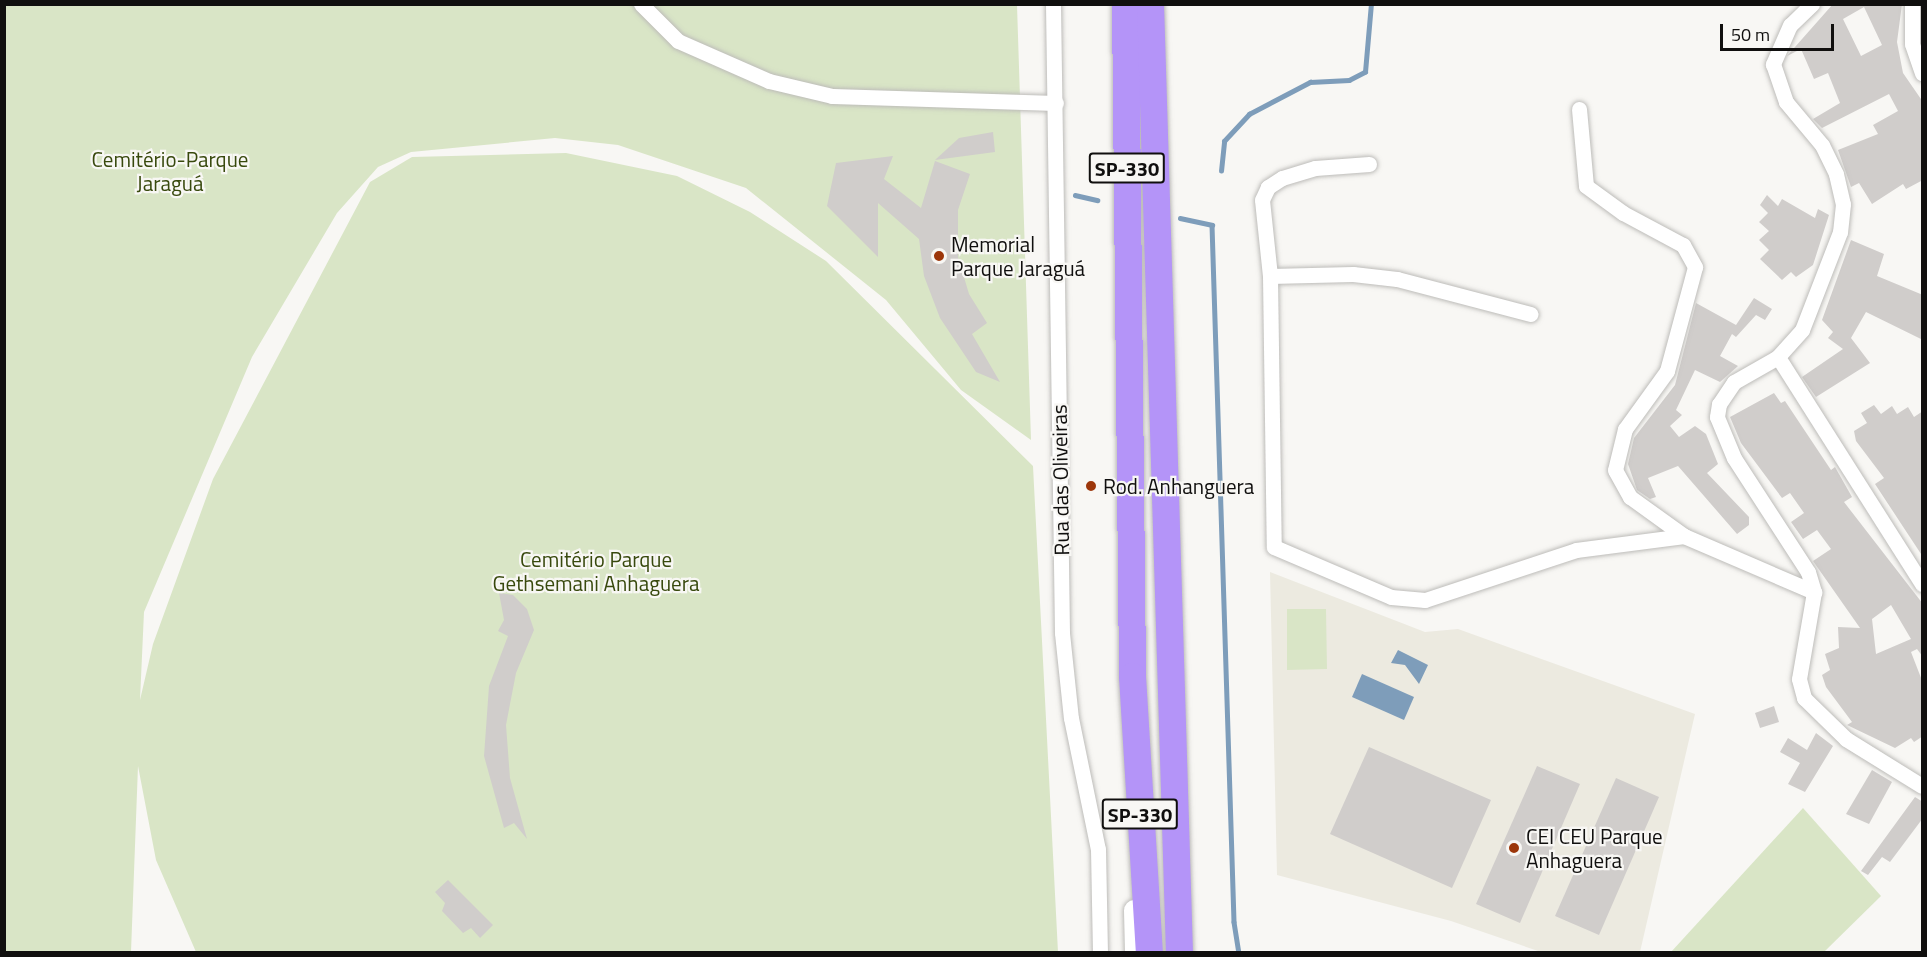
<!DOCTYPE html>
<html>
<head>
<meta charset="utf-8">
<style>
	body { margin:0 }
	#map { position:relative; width:1927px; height:957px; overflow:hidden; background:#f8f7f4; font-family:"Titillium Web",sans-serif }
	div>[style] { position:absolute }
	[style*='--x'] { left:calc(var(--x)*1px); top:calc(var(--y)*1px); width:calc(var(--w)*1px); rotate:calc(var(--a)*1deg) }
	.built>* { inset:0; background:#eceae0 }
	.green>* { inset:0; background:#d9e5c6 }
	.water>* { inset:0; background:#7e9dba }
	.stream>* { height:4.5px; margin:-2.25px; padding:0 2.25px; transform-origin:2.25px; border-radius:2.25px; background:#7e9dba }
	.building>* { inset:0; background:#d0cdcb }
	.roads { filter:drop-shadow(0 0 2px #bdbcb9) drop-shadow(0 0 2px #bdbcb9) }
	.street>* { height:15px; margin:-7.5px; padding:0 7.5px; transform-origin:7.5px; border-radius:7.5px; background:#fff }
	.secondary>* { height:21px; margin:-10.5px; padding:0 10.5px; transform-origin:10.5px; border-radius:10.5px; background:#fff }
	.highway>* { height:27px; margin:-13.5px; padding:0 13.5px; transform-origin:13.5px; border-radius:13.5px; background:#b494f8 }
	.dots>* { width:16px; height:16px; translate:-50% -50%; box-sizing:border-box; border:3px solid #f8f7f4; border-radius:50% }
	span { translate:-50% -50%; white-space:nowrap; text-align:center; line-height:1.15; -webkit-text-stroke:4.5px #f8f7f4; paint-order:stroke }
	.shield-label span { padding:2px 4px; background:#f8f7f4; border:2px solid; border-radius:4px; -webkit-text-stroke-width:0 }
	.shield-label { font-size:20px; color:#100f0e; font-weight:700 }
	.park-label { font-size:21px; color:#38490d }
	.poi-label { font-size:21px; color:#100f0e }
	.left { translate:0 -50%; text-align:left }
	.street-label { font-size:21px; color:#100f0e }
	.frame { position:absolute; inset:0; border:6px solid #100f0e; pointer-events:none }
	.scale { position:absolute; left:1720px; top:24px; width:114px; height:27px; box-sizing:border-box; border:3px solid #100f0e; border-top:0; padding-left:8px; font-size:18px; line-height:21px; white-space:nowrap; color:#100f0e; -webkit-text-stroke:4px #f8f7f4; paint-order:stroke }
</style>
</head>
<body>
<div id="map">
	<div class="built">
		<div style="clip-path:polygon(1270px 572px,1425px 632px,1458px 629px,1695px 714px,1640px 952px,1541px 952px,1451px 921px,1277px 875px)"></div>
	</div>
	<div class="green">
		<div style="clip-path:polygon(5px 5px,1017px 5px,1031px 440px,961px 390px,886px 300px,746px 188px,618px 145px,555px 138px,411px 152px,378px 167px,337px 213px,252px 357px,144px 612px,140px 700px,153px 644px,213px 479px,370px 182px,412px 157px,566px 153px,677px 176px,750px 212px,826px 261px,1033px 466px,1058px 952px,196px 952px,156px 860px,138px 766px,131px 952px,5px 952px)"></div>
		<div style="clip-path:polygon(1287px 609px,1326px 609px,1327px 669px,1287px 670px)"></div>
		<div style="clip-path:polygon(1803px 808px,1881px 896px,1824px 952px,1671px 952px)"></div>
	</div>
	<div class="water">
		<div style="clip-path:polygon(1398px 650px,1428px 665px,1419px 684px,1405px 665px,1391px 663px)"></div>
		<div style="clip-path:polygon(1362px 674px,1414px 697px,1404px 720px,1352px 697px)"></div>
	</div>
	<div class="stream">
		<div style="--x:1221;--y:171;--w:30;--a:-84"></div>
		<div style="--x:1224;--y:141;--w:37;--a:-47"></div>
		<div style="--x:1249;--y:114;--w:69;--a:-27.7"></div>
		<div style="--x:1310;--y:82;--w:39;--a:-3"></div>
		<div style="--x:1349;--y:80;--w:18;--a:-27"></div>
		<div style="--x:1365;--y:72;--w:68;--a:-85"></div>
		<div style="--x:1075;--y:195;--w:23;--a:13"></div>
		<div style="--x:1180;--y:218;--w:33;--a:12"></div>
		<div style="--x:1212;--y:225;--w:697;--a:88.19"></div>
		<div style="--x:1234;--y:922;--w:30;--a:81"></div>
	</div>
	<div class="building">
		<div style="clip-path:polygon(evenodd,1833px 4px,1902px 4px,1897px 42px,1903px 73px,1923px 102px,1923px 180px,1906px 189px,1903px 184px,1872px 204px,1859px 183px,1851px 187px,1838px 150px,1878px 134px,1873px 125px,1898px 111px,1889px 94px,1822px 128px,1813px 119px,1840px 103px,1828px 73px,1814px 79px,1801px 49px,1787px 56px,1833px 4px,1864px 7px,1882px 45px,1861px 56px,1843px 19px,1864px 7px)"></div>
		<div style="clip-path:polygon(993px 132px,995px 152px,935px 160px,959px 138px)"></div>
		<div style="clip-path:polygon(893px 156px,884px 179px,921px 208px,935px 161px,970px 174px,958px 210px,958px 257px,969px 294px,987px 323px,972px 334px,1000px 382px,976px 372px,940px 318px,924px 276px,919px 239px,878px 203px,878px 257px,827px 206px,836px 163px)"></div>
		<div style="clip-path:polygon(1767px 195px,1778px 206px,1782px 199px,1815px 218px,1818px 209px,1829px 215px,1813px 265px,1796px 277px,1791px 272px,1782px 280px,1760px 259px,1769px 250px,1759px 240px,1769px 231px,1759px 222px,1768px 213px,1760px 205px)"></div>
		<div style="clip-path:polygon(1851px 240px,1884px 254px,1877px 276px,1923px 295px,1923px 340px,1866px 312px,1851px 338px,1870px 363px,1816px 397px,1802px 377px,1843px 349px,1828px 338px,1833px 332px,1822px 320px)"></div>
		<div style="clip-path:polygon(1754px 298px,1772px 309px,1765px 320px,1756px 315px,1736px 337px,1732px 334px,1720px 356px,1738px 366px,1720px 382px,1695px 370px,1676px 410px,1682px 415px,1670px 426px,1679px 437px,1695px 426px,1706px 434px,1718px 464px,1707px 473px,1749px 517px,1749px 525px,1737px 534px,1678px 466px,1648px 478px,1656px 497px,1650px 499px,1637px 490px,1628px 464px,1634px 438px,1675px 385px,1696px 303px,1736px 325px)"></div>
		<div style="clip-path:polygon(evenodd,1774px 393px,1781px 403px,1785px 401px,1831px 470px,1835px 467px,1852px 497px,1844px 502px,1923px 604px,1923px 657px,1917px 649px,1911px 652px,1923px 683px,1923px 736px,1914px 742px,1911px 738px,1895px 748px,1847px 725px,1852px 722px,1826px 687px,1822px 675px,1830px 670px,1825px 654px,1839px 648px,1838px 627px,1860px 628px,1813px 561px,1831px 549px,1817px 530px,1803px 539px,1791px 522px,1804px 513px,1790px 493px,1782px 498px,1741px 443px,1730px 417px,1774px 393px,1891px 605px,1911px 639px,1876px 654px,1872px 619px,1891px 605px)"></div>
		<div style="clip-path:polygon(1874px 405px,1881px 414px,1892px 406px,1897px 414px,1908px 407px,1914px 417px,1923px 411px,1923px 557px,1875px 484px,1884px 478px,1856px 441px,1854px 431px,1867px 423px,1861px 413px)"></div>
		<div style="clip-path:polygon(499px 593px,513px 595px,527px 609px,534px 630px,516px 673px,506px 725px,510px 778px,527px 839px,514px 823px,504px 828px,484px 756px,489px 686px,508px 636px,498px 631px,504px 620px)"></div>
		<div style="clip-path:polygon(1774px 706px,1779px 722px,1760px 728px,1755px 713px)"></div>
		<div style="clip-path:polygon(1816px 733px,1833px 746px,1805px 792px,1788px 784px,1800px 763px,1780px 752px,1788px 738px,1807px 750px)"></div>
		<div style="clip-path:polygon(1369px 747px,1491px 800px,1452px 888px,1330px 834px)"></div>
		<div style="clip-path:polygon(1537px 766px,1580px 784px,1520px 923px,1476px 904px)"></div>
		<div style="clip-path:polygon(1872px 770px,1892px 782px,1869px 824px,1846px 814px)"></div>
		<div style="clip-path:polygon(1616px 778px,1659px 797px,1599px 935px,1555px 916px)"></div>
		<div style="clip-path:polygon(1915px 797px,1923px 802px,1923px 818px,1890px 862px,1882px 857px,1868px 875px,1861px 871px)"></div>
		<div style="clip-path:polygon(448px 880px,493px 925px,480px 938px,471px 928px,463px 933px,442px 911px,445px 903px,435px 892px)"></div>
	</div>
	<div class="roads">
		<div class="street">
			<div style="--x:641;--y:4;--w:52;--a:45"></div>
			<div style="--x:678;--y:41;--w:99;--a:23.7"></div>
			<div style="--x:769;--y:81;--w:65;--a:13.4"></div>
			<div style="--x:832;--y:96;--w:224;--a:1.8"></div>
			<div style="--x:1053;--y:4;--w:629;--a:89.18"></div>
			<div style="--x:1062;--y:633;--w:85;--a:84"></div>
			<div style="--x:1071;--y:718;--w:134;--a:78.4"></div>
			<div style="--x:1098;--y:849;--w:103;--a:88.9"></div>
			<div style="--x:1812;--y:4;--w:30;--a:136"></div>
			<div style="--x:1790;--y:25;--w:43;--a:113.6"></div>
			<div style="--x:1773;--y:64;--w:40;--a:71.1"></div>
			<div style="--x:1786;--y:102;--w:56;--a:50.1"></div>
			<div style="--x:1822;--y:145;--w:32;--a:64"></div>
			<div style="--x:1836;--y:174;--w:31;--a:77"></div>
			<div style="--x:1843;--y:204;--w:28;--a:96"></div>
			<div style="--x:1840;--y:232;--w:105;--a:111.2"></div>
			<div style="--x:1802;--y:330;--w:36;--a:132"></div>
			<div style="--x:1778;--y:357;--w:51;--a:150.4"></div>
			<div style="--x:1734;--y:382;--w:27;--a:124"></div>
			<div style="--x:1719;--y:404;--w:13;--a:99"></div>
			<div style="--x:1717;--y:417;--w:44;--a:67.5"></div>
			<div style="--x:1734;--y:458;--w:136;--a:57"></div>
			<div style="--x:1808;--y:572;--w:21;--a:73"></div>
			<div style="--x:1814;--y:592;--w:88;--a:99.8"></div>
			<div style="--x:1799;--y:679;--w:20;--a:75"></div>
			<div style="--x:1804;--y:698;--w:59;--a:44.3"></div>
			<div style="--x:1846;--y:739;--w:89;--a:31.7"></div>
			<div style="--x:1912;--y:4;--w:40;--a:90"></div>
			<div style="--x:1912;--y:44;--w:31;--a:71"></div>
			<div style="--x:1579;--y:109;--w:77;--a:84.8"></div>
			<div style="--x:1586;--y:186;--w:46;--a:36.1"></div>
			<div style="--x:1623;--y:213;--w:68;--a:28.1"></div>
			<div style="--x:1683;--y:245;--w:25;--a:61"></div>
			<div style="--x:1695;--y:267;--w:108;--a:105.1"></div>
			<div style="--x:1667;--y:371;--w:72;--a:125.9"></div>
			<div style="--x:1625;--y:429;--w:42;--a:103.7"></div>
			<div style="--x:1615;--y:470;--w:31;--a:61"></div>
			<div style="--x:1630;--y:497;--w:67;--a:35.8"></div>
			<div style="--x:1369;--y:164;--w:54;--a:175.8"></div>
			<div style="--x:1315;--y:168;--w:34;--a:163"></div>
			<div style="--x:1282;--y:178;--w:17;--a:147"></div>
			<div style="--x:1268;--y:187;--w:14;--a:115"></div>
			<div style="--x:1262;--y:200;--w:76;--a:84"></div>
			<div style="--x:1270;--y:276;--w:271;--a:89.2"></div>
			<div style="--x:1274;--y:547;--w:127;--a:23.1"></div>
			<div style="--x:1391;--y:597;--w:34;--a:5"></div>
			<div style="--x:1425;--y:600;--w:159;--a:-18.3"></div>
			<div style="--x:1576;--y:550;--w:109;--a:-7.4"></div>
			<div style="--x:1684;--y:536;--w:142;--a:23.3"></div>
			<div style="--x:1270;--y:276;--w:83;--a:-1.4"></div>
			<div style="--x:1353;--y:274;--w:44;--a:6.5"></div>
			<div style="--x:1397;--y:279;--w:138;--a:14.7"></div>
			<div style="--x:1778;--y:357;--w:269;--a:57.6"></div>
		</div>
		<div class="secondary">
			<div style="--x:1134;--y:910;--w:42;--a:88.6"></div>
		</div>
		<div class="highway">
			<div style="--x:1125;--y:4;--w:672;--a:89.4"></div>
			<div style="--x:1132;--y:676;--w:277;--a:86.5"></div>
			<div style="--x:1150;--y:4;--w:948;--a:88.25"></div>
		</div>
	</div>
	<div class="dots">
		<div style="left:939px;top:256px;background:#9c360a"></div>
		<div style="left:1091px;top:486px;background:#9c360a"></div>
		<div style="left:1514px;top:848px;background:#9c360a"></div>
	</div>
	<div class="shield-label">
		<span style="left:1127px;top:168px">SP-330</span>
		<span style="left:1140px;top:814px">SP-330</span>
	</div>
	<div class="park-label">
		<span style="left:170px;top:171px">Cemitério-Parque<br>Jaraguá</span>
		<span style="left:596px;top:571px">Cemitério Parque<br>Gethsemani Anhaguera</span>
	</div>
	<div class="poi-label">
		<span class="left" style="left:951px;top:256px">Memorial<br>Parque Jaraguá</span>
		<span class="left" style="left:1103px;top:486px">Rod. Anhanguera</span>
		<span class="left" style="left:1526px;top:848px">CEI CEU Parque<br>Anhaguera</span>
	</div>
	<div class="street-label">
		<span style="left:1060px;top:480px;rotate:-91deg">Rua das Oliveiras</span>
	</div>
	<div class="frame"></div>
	<div class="scale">50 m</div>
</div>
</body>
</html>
